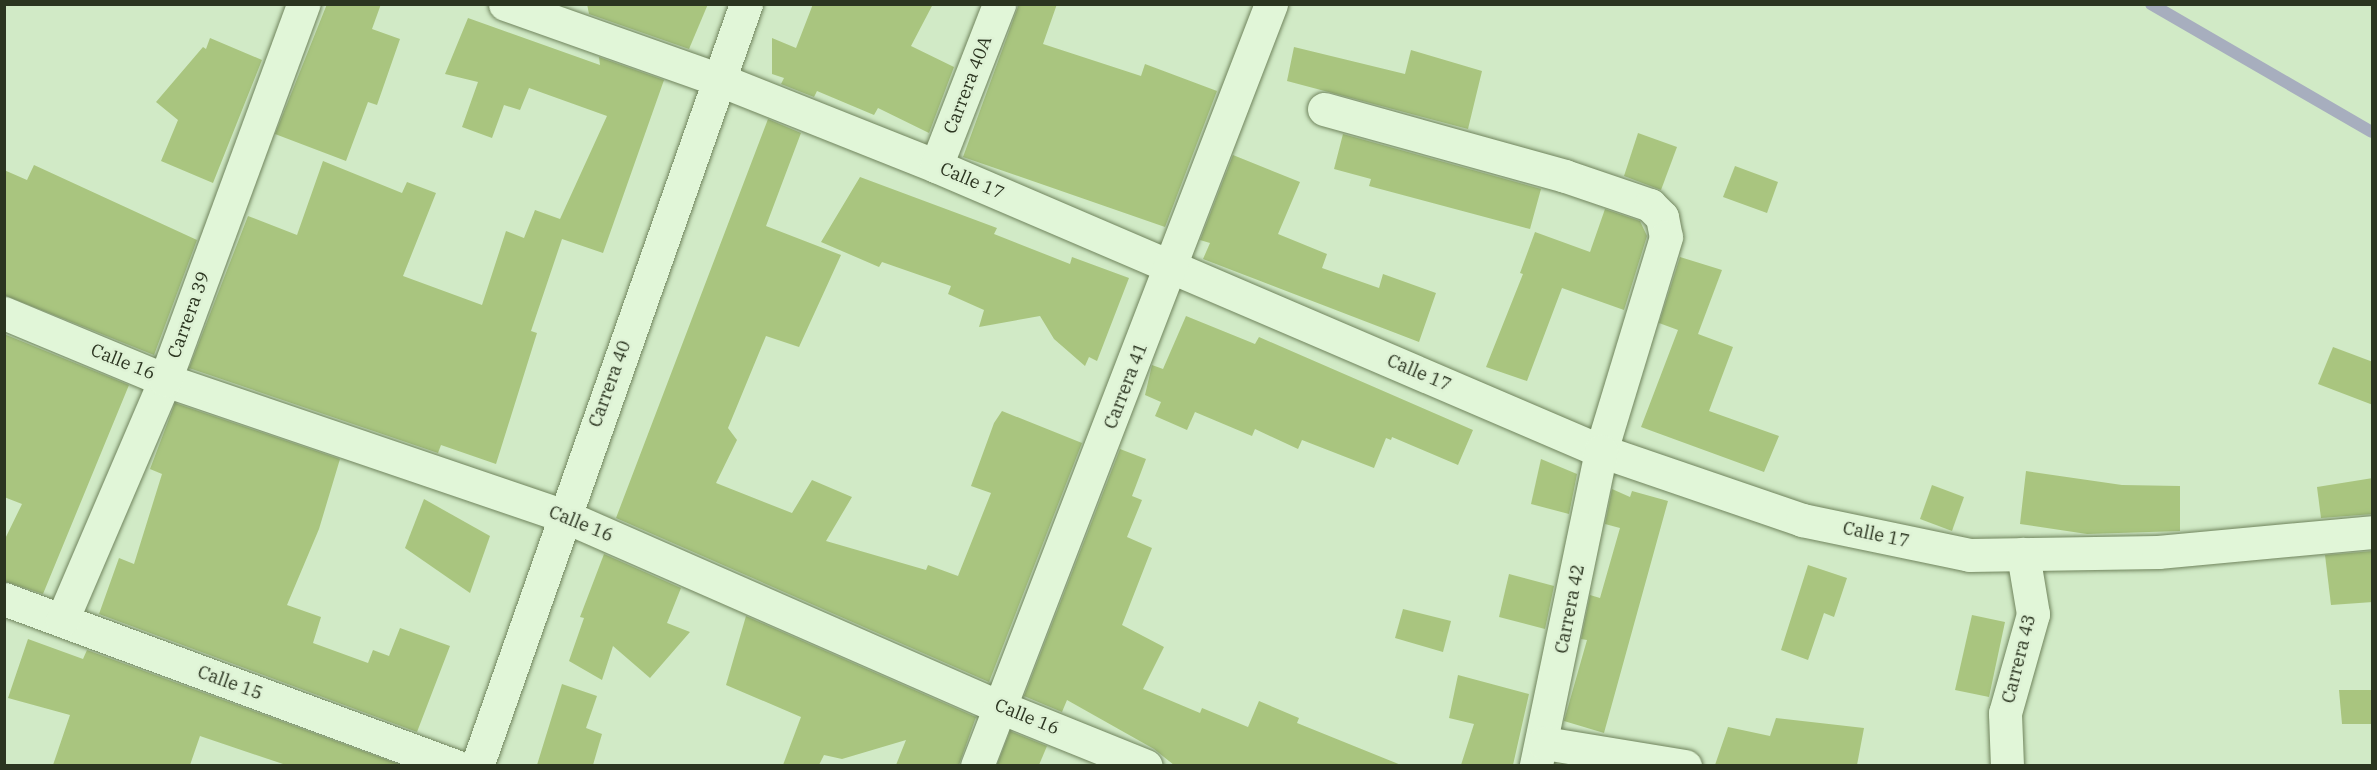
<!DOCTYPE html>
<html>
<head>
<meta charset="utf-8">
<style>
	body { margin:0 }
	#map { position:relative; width:2377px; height:770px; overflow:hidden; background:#d1eac6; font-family:"IBM Plex Serif",serif }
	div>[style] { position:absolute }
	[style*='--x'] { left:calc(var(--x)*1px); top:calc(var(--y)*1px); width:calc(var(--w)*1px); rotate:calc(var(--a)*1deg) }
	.stream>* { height:12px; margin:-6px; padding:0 6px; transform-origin:6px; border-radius:6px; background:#a7aebe }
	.building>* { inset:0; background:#a9c57f }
	.roads { filter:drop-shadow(0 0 2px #70845d) drop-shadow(0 0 2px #70845d) }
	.minor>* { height:33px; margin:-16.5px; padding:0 16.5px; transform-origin:16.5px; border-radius:16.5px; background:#e1f6d8 }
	span { translate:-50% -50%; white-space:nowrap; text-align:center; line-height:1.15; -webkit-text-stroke:5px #def2d5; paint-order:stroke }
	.street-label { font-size:18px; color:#2b3520 }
	.frame { position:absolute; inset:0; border:6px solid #2b3520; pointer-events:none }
</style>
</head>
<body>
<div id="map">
	<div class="stream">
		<div style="--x:2151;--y:4;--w:255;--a:30.1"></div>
	</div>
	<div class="building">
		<div style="clip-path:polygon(327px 4px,381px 4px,372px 29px,400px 39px,377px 105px,368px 102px,346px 161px,275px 134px)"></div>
		<div style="clip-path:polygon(587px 4px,708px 4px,689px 49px,589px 14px)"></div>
		<div style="clip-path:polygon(813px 4px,933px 4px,911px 46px,954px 67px,929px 133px,878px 108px,874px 115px,817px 91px,814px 97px,781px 84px,784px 78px,772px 74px,772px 38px,796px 48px)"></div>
		<div style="clip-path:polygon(1019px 4px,1057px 4px,1043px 44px,1141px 76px,1145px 64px,1217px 91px,1165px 227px,963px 157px)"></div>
		<div style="clip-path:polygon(468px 18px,600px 65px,599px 57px,664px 80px,603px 253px,562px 239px,531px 331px,537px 333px,496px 464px,441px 445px,438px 453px,189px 368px,248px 216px,297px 235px,323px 161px,402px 193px,407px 182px,436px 193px,403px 276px,482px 305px,506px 231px,524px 238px,535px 210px,560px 219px,607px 116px,529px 88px,520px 110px,504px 105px,492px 138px,462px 127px,478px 82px,445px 74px)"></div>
		<div style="clip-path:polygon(210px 38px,262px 60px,213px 183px,161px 161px,178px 120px,156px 102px,203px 47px,206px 49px)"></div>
		<div style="clip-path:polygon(1294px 47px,1405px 74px,1411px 50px,1482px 71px,1468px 129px,1287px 81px)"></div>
		<div style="clip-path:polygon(768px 119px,801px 133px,766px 226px,841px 255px,799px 347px,766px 336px,728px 428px,737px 440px,716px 483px,792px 513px,812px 480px,852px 497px,826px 541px,926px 570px,928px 565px,958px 576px,991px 493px,971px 486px,994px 423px,1002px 411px,1082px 443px,989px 682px,616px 518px)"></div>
		<div style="clip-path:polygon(1638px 133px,1677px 147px,1661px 190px,1624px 176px)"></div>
		<div style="clip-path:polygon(1343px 134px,1541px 189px,1530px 229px,1369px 186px,1371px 179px,1334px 169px)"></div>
		<div style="clip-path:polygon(1233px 155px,1300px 182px,1278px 234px,1327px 254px,1322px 268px,1379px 288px,1383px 274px,1436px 293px,1419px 342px,1203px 259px,1210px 243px,1200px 240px)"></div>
		<div style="clip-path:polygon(34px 165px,197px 240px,154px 355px,4px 295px,4px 170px,27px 180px)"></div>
		<div style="clip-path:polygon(1735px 166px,1778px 182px,1767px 213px,1723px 197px)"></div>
		<div style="clip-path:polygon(860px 177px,997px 228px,994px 234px,1070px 264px,1072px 257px,1129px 278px,1097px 361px,1089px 357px,1085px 366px,1054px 339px,1040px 316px,979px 327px,984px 310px,948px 294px,951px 286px,882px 262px,879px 267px,821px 242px)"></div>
		<div style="clip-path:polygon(1605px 209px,1640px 221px,1647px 236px,1624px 310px,1562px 288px,1527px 381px,1486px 367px,1523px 274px,1520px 273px,1535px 232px,1590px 252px)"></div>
		<div style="clip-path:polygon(1680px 257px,1722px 270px,1698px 334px,1733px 347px,1709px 411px,1779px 436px,1764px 472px,1641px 427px,1678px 330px,1659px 323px)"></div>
		<div style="clip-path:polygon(1186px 316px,1255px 344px,1259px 337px,1473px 430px,1458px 465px,1392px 437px,1391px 440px,1386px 438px,1374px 468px,1302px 440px,1298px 449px,1255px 429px,1252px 436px,1195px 412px,1187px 430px,1155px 416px,1161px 402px,1145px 395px,1152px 365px,1163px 369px)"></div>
		<div style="clip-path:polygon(4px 334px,129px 385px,43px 594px,4px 581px,4px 541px,22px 504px,4px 497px)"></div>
		<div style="clip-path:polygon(2333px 347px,2373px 362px,2373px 405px,2318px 384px)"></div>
		<div style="clip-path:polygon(175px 403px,340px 459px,319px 529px,287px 605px,321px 617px,313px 643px,368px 663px,373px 650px,389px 656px,400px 628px,450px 646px,417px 732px,99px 614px,119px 558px,134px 564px,162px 474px,150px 469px)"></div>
		<div style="clip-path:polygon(1120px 449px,1146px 459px,1132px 496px,1142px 500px,1127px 537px,1152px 548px,1122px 625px,1164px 647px,1143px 689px,1200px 713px,1202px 708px,1248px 727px,1259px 701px,1299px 718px,1297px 723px,1401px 765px,1174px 765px,1154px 749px,1067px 700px,1062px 712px,1024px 696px)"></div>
		<div style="clip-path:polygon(1541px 459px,1577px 474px,1569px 514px,1531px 504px)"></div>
		<div style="clip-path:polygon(2026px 471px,2122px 485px,2180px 486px,2180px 531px,2087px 534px,2020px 524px)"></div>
		<div style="clip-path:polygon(2373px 478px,2373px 514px,2321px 518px,2317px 487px)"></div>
		<div style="clip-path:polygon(1932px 485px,1964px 497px,1952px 531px,1920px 519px)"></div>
		<div style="clip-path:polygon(1612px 489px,1630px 497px,1632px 491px,1668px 501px,1604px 733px,1564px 721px,1587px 640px,1581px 639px,1590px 595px,1600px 598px,1620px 528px,1605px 524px)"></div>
		<div style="clip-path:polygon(424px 499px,490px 536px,470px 593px,405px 548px)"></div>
		<div style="clip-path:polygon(2373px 551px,2373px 602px,2331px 605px,2325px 555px)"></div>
		<div style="clip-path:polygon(604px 554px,681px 588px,667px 623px,690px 632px,650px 678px,613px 646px,602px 680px,569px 661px,584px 618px,580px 617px)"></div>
		<div style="clip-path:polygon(1808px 565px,1847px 578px,1834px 617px,1824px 613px,1808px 660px,1781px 650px)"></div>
		<div style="clip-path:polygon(1509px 574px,1554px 586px,1545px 629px,1499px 617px)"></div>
		<div style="clip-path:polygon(1403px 609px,1451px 621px,1443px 652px,1395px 638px)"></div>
		<div style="clip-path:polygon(1972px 615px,2005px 622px,1989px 697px,1955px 690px)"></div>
		<div style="clip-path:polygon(746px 616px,976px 717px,959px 765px,896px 765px,906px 740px,842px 759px,824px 755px,819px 765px,783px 765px,801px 717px,726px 685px)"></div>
		<div style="clip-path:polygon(28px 639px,83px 659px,87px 650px,401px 765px,286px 765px,200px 736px,190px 765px,53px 765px,70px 715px,8px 698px)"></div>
		<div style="clip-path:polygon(1458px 675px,1529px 694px,1513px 765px,1461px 765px,1474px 724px,1449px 718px)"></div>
		<div style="clip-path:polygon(562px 684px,597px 696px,586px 728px,602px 734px,593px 765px,537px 765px)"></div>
		<div style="clip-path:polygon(2339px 690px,2373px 690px,2373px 724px,2342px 724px)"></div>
		<div style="clip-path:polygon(1776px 718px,1864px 728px,1857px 765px,1715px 765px,1728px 727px,1770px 736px)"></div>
		<div style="clip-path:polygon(1010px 731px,1047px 746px,1039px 765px,997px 765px)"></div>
	</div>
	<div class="roads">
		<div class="minor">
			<div style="--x:505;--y:4;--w:228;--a:19.5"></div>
			<div style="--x:720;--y:80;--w:232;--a:21.7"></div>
			<div style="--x:936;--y:166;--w:723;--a:23.2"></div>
			<div style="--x:1601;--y:451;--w:213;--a:18.9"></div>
			<div style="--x:1802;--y:520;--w:171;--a:11.8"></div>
			<div style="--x:1969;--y:555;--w:189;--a:-0.9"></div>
			<div style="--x:2158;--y:552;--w:215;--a:-5.3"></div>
			<div style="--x:1324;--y:109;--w:250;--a:15.5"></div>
			<div style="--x:1565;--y:176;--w:90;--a:18.8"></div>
			<div style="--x:1650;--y:205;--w:17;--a:45"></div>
			<div style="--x:1662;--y:217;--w:20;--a:79"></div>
			<div style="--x:1666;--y:237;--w:224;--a:106.9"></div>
			<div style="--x:1601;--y:451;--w:322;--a:101.7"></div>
			<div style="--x:936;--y:166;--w:174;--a:-68.7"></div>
			<div style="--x:4;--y:313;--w:174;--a:22.6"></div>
			<div style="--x:165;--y:380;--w:419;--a:18.8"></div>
			<div style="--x:562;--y:515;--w:478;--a:23.7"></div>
			<div style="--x:1000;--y:707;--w:157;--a:22"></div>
			<div style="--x:4;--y:599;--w:482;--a:20.3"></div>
			<div style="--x:62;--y:620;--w:261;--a:-66.8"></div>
			<div style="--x:165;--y:380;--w:401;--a:-69.8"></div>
			<div style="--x:1544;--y:743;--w:143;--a:9.3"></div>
			<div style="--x:477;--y:766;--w:808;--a:-70.56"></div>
			<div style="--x:977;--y:766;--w:817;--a:-68.9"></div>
			<div style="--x:2007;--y:766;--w:53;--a:-92.2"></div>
			<div style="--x:2005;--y:713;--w:103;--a:-74.2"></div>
			<div style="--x:2033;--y:614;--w:61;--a:-99.5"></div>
		</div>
	</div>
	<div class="street-label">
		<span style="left:968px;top:85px;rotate:-69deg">Carrera 40A</span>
		<span style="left:972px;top:181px;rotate:23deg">Calle 17</span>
		<span style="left:189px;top:315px;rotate:-70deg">Carrera 39</span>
		<span style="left:123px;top:362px;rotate:22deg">Calle 16</span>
		<span style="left:1419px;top:373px;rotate:23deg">Calle 17</span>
		<span style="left:610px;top:384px;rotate:-70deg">Carrera 40</span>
		<span style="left:1126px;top:386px;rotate:-69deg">Carrera 41</span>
		<span style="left:581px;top:524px;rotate:22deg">Calle 16</span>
		<span style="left:1876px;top:535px;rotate:12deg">Calle 17</span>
		<span style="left:1570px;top:609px;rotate:-79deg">Carrera 42</span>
		<span style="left:2019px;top:659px;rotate:-76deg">Carrera 43</span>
		<span style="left:230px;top:683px;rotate:20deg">Calle 15</span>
		<span style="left:1027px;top:717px;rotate:22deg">Calle 16</span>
	</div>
	<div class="frame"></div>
</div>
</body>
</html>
